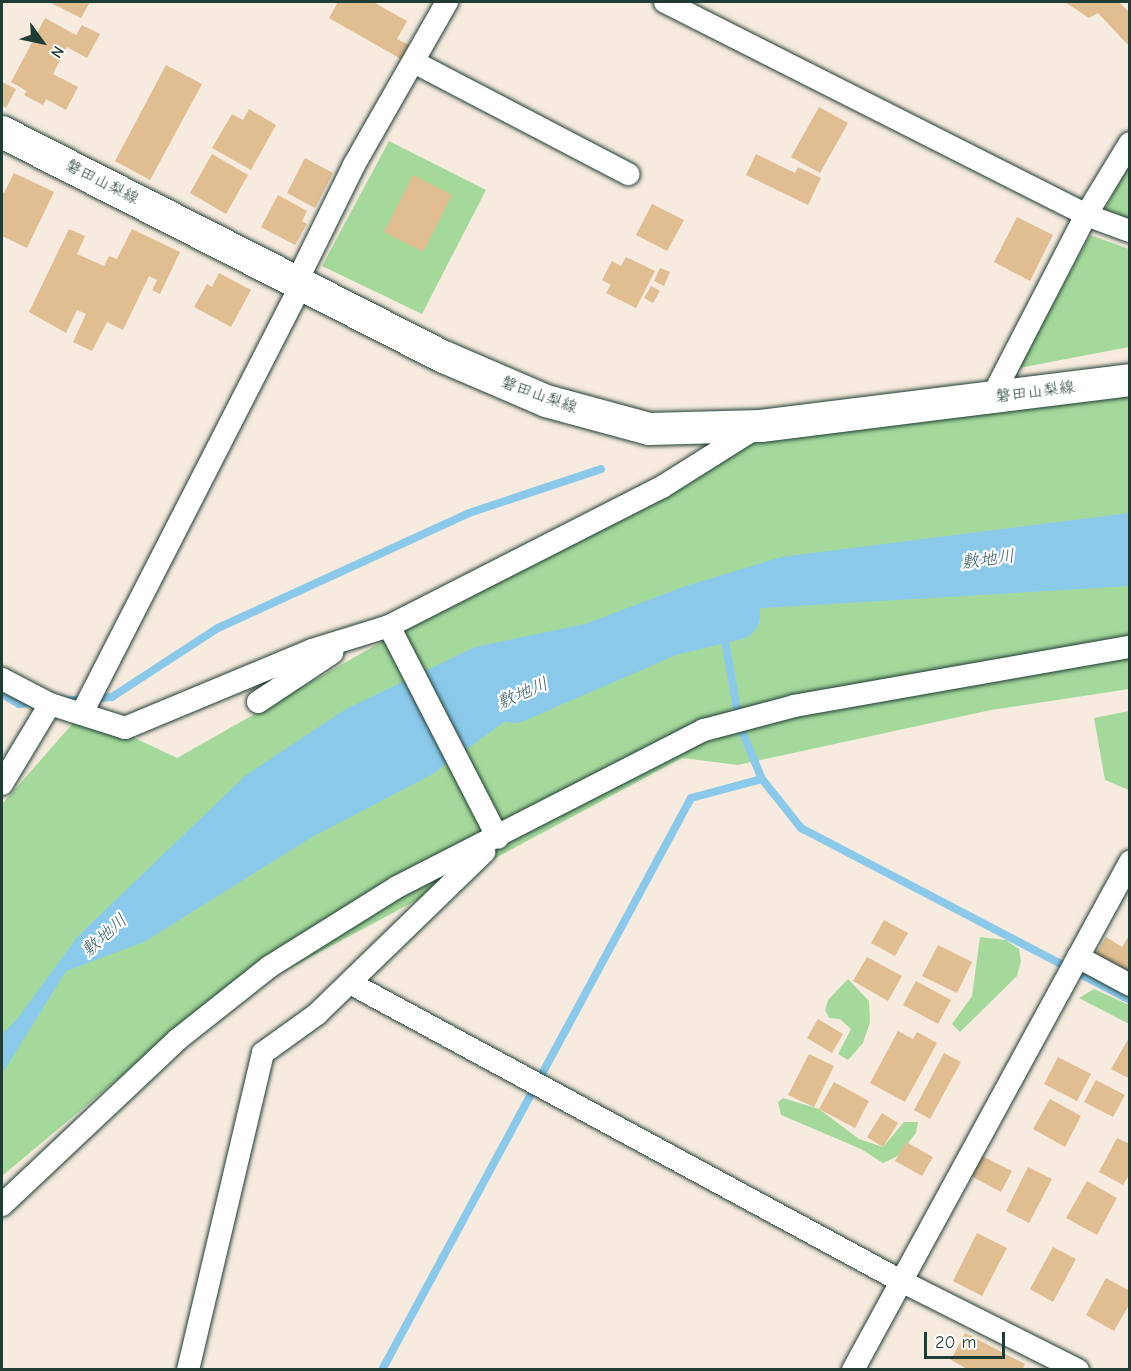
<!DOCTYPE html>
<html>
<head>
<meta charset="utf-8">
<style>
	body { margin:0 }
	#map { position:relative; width:1131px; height:1371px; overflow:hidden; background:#f6ebde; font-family:"Comic Neue","Klee One",sans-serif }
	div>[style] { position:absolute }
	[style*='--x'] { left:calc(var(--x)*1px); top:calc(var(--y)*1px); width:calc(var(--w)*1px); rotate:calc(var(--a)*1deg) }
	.green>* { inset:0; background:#a5d99c }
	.water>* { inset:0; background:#8bc9eb }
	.stream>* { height:8px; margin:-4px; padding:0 4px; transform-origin:4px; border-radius:4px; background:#8bc9eb }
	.river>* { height:50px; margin:-25px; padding:0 25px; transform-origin:25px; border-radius:25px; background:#8bc9eb }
	.building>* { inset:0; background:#e1bd92 }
	.roads { filter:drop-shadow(0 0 2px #1f3d34) drop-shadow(0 0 2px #1f3d34) }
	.minor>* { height:22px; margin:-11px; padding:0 11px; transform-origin:11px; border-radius:11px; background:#fff }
	.secondary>* { height:32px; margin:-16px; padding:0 16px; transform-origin:16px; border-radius:16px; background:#fff }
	span { translate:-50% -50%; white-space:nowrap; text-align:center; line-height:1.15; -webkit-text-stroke:4.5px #fff; paint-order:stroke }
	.street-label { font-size:16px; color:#1f3d34 }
	.water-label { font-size:18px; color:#3a6062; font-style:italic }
	.frame { position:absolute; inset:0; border:3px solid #1f3d34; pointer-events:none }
	.north { position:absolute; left:12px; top:12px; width:60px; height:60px; -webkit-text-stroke:4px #fff; paint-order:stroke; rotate:123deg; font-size:16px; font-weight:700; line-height:24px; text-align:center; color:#1f3d34 }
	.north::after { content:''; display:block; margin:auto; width:21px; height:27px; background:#1f3d34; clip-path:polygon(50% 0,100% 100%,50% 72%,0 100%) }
	.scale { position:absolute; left:924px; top:1332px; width:81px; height:27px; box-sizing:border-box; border:3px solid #1f3d34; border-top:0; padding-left:8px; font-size:18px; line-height:21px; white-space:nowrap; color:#1f3d34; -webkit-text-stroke:4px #fff; paint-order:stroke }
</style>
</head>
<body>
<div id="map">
	<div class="green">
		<div style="clip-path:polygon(389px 141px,486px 190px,422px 314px,322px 266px)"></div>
		<div style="clip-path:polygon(1129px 161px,1129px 219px,1105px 210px)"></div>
		<div style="clip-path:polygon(1090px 235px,1129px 249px,1129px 347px,1019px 368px)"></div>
		<div style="clip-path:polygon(1129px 386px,1129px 689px,991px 710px,738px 765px,682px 758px,180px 1027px,2px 1176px,2px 804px,82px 713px,177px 758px,739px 439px)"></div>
		<div style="clip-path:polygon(1129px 711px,1130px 711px,1129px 790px,1105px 780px,1094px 718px)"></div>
		<div style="clip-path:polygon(980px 937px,1006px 940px,1019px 949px,1021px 961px,1017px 976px,960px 1032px,952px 1024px,972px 996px)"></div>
		<div style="clip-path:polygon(848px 979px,869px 1001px,870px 1022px,863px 1043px,848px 1060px,838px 1054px,851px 1029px,840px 1019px,829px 1018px,825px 1010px,828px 1000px)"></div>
		<div style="clip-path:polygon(1094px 989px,1129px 1005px,1129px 1024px,1079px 998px)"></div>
		<div style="clip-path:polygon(783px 1098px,819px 1109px,859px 1139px,883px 1147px,904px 1122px,918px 1122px,916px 1133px,898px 1156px,883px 1163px,861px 1149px,781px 1115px,778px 1102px)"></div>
	</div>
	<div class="water">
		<div style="clip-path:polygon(1129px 513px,1129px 586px,763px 608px,669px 631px,573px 672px,431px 775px,312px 837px,144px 942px,66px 971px,2px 1074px,2px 1034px,18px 1018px,77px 937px,246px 775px,346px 709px,475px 647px,585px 624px,683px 587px,781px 557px)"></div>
	</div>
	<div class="stream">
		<div style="--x:721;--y:618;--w:110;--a:80"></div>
		<div style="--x:740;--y:726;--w:57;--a:67.5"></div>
		<div style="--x:762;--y:779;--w:63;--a:51.5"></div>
		<div style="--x:801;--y:828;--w:371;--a:27.6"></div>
		<div style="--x:2;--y:694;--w:20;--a:30"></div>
		<div style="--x:19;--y:704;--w:16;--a:-4"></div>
		<div style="--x:63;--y:701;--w:49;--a:-4.7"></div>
		<div style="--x:112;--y:697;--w:126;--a:-33.1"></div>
		<div style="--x:218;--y:628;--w:276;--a:-24.6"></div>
		<div style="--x:469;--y:513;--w:139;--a:-18.4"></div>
		<div style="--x:382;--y:1370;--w:650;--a:-61.62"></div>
		<div style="--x:691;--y:798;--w:73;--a:-15"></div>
	</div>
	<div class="river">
		<div style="--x:514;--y:698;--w:169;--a:-23.4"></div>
		<div style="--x:669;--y:631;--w:68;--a:-13.6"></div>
	</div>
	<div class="building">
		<div style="clip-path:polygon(49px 2px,90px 2px,81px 18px)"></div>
		<div style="clip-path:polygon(338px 2px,373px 2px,407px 21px,397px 39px,409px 45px,401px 59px,329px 18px)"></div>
		<div style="clip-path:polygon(1065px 2px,1119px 2px,1130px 13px,1130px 47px,1098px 13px,1089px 18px)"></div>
		<div style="clip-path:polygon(45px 18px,76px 35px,82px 25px,100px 34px,87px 58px,67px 47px,53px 74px,78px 87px,66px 110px,46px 99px,43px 105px,24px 95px,27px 91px,11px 82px)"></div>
		<div style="clip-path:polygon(166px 65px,202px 84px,150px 180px,115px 161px)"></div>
		<div style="clip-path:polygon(2px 82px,16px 89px,6px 108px,2px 105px)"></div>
		<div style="clip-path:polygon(819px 107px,848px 123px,820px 173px,791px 157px)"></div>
		<div style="clip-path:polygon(249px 109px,276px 125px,251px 170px,212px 148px,232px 114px,243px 120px)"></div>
		<div style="clip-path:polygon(212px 154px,248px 175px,226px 214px,190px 193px)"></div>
		<div style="clip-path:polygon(756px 154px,795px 173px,798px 167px,821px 178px,808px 205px,746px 175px)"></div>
		<div style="clip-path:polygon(305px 158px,333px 173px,315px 208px,287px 193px)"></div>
		<div style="clip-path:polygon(14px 173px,54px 192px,27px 248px,2px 236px,2px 192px,4px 193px)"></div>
		<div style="clip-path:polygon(413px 175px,452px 195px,423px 252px,384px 232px)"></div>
		<div style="clip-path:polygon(278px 195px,307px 211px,302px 221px,307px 224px,295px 245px,261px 227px)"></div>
		<div style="clip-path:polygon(652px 204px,684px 220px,667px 251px,636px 235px)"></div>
		<div style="clip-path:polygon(1017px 217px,1053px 235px,1030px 281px,994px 262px)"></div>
		<div style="clip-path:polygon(69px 229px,85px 236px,77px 254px,104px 266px,109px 256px,117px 259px,132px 229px,180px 252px,160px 294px,152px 290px,157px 280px,149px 276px,123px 330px,107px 322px,92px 351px,73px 342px,86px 314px,77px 310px,66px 333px,29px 312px)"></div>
		<div style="clip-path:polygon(626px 257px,655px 271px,636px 308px,606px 293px,611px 285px,602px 280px,612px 261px,621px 266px)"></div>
		<div style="clip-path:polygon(660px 268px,670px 272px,664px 286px,654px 281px)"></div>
		<div style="clip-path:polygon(219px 273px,251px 290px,231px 327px,194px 307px,207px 284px,212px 287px)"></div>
		<div style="clip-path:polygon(651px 286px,660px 291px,653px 303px,644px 298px)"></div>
		<div style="clip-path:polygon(884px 920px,908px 933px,895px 956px,871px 943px)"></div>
		<div style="clip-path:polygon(1130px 934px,1130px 973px,1096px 954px,1106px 937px,1122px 947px)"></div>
		<div style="clip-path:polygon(938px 945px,972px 962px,957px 993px,922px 976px)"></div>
		<div style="clip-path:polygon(867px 957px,902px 976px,888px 1001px,853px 981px)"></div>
		<div style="clip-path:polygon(916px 981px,951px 1000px,938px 1024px,903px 1005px)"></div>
		<div style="clip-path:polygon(818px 1019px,843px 1034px,832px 1053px,807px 1038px)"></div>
		<div style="clip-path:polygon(898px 1031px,913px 1039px,917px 1032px,937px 1043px,905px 1102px,870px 1083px)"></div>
		<div style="clip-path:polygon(1130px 1036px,1130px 1079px,1111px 1069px)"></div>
		<div style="clip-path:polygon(944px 1053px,961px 1062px,930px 1119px,914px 1110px)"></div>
		<div style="clip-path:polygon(809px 1054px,834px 1066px,814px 1107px,788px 1095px)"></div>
		<div style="clip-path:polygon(1058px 1057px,1091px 1074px,1077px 1101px,1044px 1084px)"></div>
		<div style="clip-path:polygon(1096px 1080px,1125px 1095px,1113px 1117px,1084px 1102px)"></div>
		<div style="clip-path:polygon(834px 1082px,869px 1101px,855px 1128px,819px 1109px)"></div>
		<div style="clip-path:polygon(1050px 1099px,1081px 1116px,1065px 1147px,1033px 1129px)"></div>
		<div style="clip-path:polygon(882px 1113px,898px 1123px,883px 1147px,867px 1137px)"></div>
		<div style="clip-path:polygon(1117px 1138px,1130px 1144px,1130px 1173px,1123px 1185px,1099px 1172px)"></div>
		<div style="clip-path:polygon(906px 1142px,933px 1157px,922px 1176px,895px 1161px)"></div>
		<div style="clip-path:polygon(982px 1156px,1012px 1171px,1001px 1192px,971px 1176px)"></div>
		<div style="clip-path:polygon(1028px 1167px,1052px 1179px,1029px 1223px,1006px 1211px)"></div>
		<div style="clip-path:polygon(1087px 1181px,1117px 1198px,1097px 1235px,1066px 1218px)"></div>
		<div style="clip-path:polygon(977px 1233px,1007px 1248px,982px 1296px,953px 1281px)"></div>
		<div style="clip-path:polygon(1053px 1247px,1076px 1259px,1053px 1302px,1030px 1289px)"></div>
		<div style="clip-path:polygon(1106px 1278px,1130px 1291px,1130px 1303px,1114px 1331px,1086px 1315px)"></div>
		<div style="clip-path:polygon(965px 1333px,1025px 1364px,1022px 1370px,969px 1370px,951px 1360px)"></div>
	</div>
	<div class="roads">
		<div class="minor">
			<div style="--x:665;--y:2;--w:472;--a:26.8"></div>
			<div style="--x:1086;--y:215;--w:47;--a:20"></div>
			<div style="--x:414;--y:62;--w:242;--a:27.6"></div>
			<div style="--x:297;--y:281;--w:129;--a:-63.8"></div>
			<div style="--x:354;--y:165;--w:188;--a:-60.3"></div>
			<div style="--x:992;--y:397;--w:205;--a:-62.7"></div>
			<div style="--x:1086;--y:215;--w:84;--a:-58.6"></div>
			<div style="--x:389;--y:626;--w:238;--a:62.8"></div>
			<div style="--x:2;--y:679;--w:54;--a:27.5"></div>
			<div style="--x:50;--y:704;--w:79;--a:17.7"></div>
			<div style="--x:125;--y:728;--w:203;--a:-22.6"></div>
			<div style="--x:312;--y:650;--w:81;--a:-17.3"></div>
			<div style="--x:389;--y:626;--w:306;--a:-27"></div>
			<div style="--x:662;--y:487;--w:115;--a:-32.2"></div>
			<div style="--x:258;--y:702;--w:89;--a:-33.5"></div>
			<div style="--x:82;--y:713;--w:482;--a:-62.9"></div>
			<div style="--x:2;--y:784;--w:93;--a:-59"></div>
			<div style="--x:1078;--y:957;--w:59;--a:28.3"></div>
			<div style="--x:350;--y:983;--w:626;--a:28.41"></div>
			<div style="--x:901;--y:1281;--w:198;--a:26.7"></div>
			<div style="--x:2;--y:1205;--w:241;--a:-43.3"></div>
			<div style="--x:177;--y:1040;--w:117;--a:-38.4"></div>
			<div style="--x:269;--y:967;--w:151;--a:-32"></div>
			<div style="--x:397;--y:887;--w:345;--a:-27.1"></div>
			<div style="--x:704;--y:730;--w:93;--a:-14.9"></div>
			<div style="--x:794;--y:706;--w:341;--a:-10"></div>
			<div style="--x:188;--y:1370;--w:326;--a:-76.7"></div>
			<div style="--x:263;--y:1053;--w:67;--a:-35.8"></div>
			<div style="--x:317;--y:1014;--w:233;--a:-44.1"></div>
			<div style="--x:853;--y:1370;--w:579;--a:-61.4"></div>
		</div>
		<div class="secondary">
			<div style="--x:2;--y:132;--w:496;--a:27"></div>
			<div style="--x:444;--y:357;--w:111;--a:23.3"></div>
			<div style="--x:546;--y:401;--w:107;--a:15.2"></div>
			<div style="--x:649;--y:429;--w:112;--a:-1.5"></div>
			<div style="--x:761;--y:426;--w:372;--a:-7.1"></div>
		</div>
	</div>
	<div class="street-label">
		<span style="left:102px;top:182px;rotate:27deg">磐田山梨線</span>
		<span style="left:1035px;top:392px;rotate:-7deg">磐田山梨線</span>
		<span style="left:539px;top:395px;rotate:20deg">磐田山梨線</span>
	</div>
	<div class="water-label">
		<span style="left:988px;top:560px;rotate:-7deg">敷地川</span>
		<span style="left:523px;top:694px;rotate:-23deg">敷地川</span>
		<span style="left:105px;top:936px;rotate:-42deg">敷地川</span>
	</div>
	<div class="frame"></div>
	<div class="north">N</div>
	<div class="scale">20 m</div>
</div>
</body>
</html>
